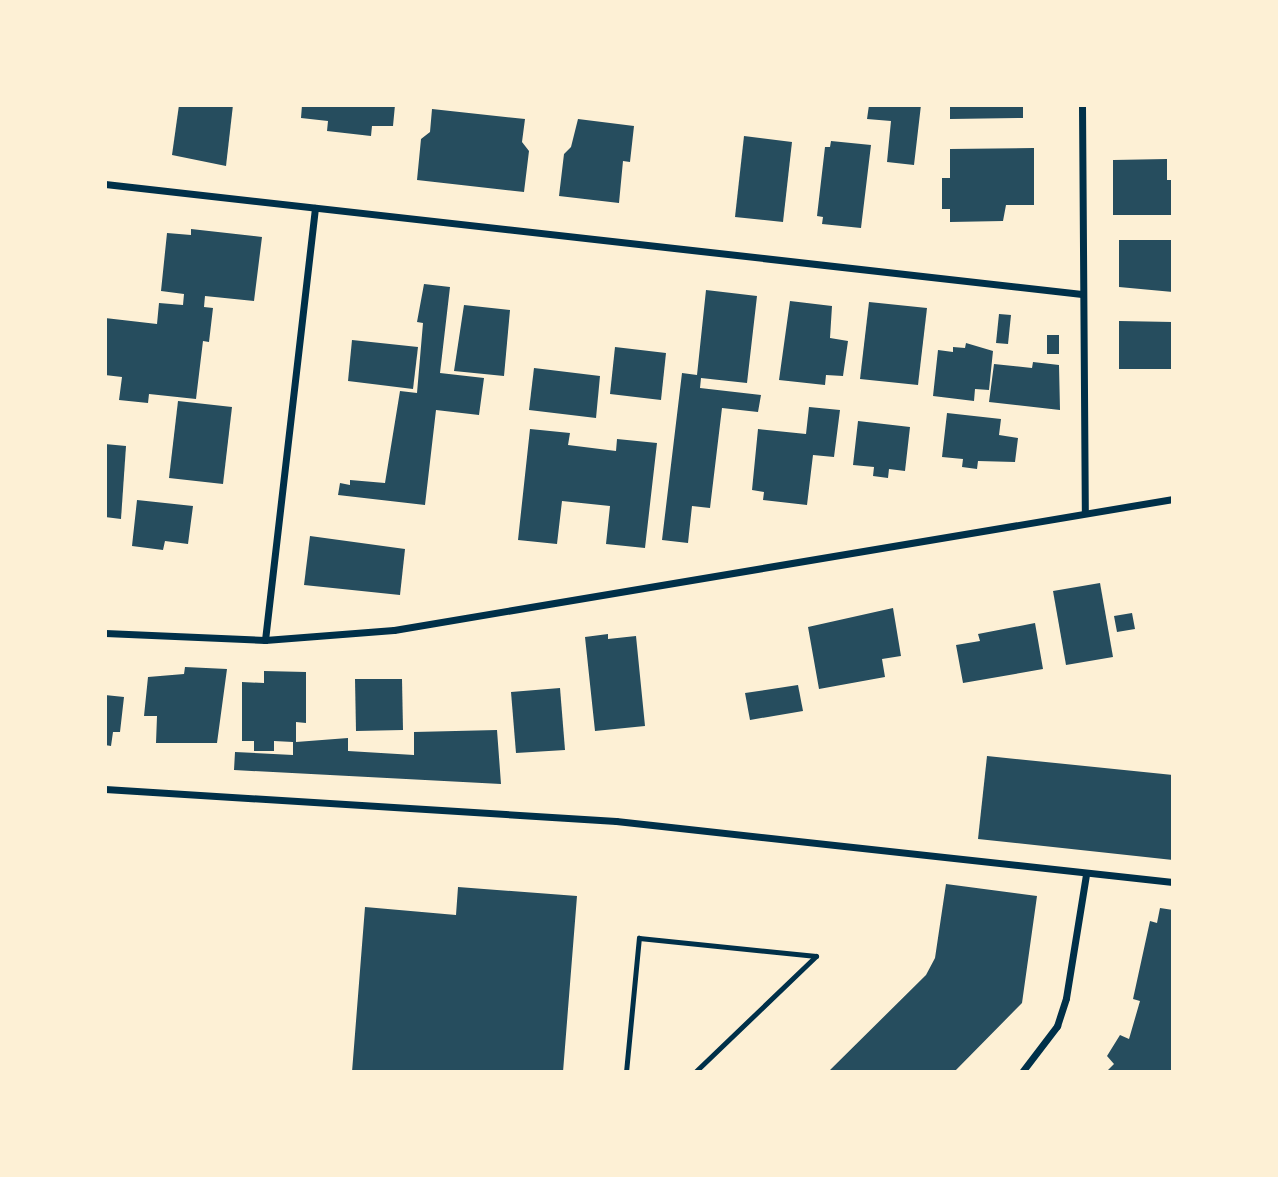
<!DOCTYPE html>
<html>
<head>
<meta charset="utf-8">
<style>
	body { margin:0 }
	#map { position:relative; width:1278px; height:1177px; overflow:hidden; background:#fdf0d5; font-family:"Work Sans",sans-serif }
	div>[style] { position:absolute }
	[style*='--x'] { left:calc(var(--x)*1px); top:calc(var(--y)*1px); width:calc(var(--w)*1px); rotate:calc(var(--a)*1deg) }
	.building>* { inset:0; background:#264d5e }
	.service>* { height:5px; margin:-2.5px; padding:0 2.5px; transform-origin:2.5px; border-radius:2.5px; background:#003049 }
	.minor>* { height:7px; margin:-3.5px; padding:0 3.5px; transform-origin:3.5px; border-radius:3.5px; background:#003049 }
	span { translate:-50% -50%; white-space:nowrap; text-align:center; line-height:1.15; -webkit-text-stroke:5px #fdf0d5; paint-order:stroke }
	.frame { position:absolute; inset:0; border:107px solid #fdf0d5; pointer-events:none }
</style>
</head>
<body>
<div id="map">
	<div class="building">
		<div style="clip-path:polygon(179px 105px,233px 105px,226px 166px,172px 155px)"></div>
		<div style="clip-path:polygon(302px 105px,395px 105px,393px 126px,372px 126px,371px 136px,327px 131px,328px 121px,301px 118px)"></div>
		<div style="clip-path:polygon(869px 105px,921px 105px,914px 165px,887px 162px,891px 121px,867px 119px)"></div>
		<div style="clip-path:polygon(950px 105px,1023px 105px,1023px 118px,950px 119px)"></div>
		<div style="clip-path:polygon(432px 109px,525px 119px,522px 142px,529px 151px,524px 192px,417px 180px,421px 139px,430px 132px)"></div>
		<div style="clip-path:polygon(578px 119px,634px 126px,630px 162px,623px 161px,619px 203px,559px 196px,564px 154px,571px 147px)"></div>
		<div style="clip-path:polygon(744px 136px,792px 142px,783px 222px,735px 217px)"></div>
		<div style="clip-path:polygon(831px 141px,871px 145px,861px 228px,822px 224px,823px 217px,817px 216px,825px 147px,830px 147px)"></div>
		<div style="clip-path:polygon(1034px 148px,1034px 205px,1006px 205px,1003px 221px,950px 222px,950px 209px,942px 209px,942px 178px,950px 178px,950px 149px)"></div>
		<div style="clip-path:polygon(1167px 159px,1167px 180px,1173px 180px,1173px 215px,1113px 215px,1113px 160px)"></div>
		<div style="clip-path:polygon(191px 229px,262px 237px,254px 301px,205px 296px,204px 307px,213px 308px,209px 342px,203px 341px,196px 399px,149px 394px,148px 403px,119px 400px,122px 377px,105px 375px,105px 318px,157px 324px,159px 303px,183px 305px,184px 294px,161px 291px,167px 233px,191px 235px)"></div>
		<div style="clip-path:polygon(1119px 240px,1173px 240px,1173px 292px,1119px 287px)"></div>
		<div style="clip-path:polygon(424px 284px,450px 287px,440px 373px,484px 378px,479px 415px,436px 410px,425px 505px,338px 495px,340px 483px,350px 485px,350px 480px,385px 483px,400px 391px,417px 393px,423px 323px,417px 322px)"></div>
		<div style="clip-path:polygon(706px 290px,757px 296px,747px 383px,701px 378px,700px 388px,761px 395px,758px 412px,722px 408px,710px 508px,692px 506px,688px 543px,662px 540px,682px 373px,697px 375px)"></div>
		<div style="clip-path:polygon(790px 301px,832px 306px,830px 338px,848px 341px,843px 376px,826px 375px,825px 385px,779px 380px)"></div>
		<div style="clip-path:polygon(869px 302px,927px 308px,918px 385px,860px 379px)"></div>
		<div style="clip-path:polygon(464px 305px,510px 310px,504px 376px,454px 371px)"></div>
		<div style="clip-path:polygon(999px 314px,1011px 315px,1008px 344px,996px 343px)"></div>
		<div style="clip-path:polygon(1119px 321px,1173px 322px,1173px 369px,1119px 369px)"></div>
		<div style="clip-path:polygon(1047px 335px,1059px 335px,1059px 354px,1047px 354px)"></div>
		<div style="clip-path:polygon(352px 340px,418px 347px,413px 389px,348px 381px)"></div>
		<div style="clip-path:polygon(966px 343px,993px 351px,989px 390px,975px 389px,974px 401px,933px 396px,938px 350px,953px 352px,953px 347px,965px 348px)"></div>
		<div style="clip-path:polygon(615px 347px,666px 353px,661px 400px,610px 394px)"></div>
		<div style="clip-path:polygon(1033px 362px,1059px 365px,1060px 410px,989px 402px,994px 364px,1032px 368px)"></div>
		<div style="clip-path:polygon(534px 368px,600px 376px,596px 418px,529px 410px)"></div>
		<div style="clip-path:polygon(178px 401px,232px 407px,223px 484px,169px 478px)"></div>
		<div style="clip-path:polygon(809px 407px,840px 410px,834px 457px,813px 455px,807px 505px,763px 500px,764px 492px,752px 490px,758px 429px,806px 434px)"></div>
		<div style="clip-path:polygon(947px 413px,1001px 419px,999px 435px,1018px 438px,1015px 462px,978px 461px,977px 469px,962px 467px,963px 459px,942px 457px)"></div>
		<div style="clip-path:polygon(858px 421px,910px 427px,905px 471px,889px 469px,888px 478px,873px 476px,874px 467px,853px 465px)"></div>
		<div style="clip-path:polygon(530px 429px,570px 433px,568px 445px,616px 451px,617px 439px,657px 443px,645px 548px,606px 544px,610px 506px,562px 501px,557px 544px,518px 540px)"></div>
		<div style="clip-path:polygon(105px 444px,126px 446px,121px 519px,105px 517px)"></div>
		<div style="clip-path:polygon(137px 500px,193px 506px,188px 544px,165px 541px,163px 550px,132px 546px)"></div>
		<div style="clip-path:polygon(310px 536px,405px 549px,400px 595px,304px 585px)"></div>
		<div style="clip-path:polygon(1100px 583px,1113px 657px,1066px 665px,1053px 591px)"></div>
		<div style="clip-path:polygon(893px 608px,901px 656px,882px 659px,885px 677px,819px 689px,808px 627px)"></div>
		<div style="clip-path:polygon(1132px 613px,1135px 629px,1117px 632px,1114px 616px)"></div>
		<div style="clip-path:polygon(1035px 623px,1043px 669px,963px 683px,956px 645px,980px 641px,978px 634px)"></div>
		<div style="clip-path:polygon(608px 634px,608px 639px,636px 636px,645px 726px,595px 731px,585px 637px)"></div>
		<div style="clip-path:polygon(185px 667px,227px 669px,217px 743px,156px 743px,157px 716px,144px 716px,148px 677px,184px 674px)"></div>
		<div style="clip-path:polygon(264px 671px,306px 672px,306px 723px,296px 722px,296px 742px,348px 738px,348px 751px,414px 755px,414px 732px,497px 730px,501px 784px,234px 770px,235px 752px,293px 755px,293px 742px,274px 741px,274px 751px,254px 751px,254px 741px,242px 741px,242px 682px,264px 683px)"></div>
		<div style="clip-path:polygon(355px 679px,402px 679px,403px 730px,356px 731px)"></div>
		<div style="clip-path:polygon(798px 685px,803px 711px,750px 720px,745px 693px)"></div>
		<div style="clip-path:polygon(560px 688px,565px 750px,516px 753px,511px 692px)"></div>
		<div style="clip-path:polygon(105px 695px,124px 697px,120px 732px,113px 732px,111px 746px,105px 745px)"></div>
		<div style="clip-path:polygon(987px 756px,1173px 775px,1173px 860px,978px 839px)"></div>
		<div style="clip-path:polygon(946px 884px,1037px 896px,1022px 1003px,954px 1072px,828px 1072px,926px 975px,935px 958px)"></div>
		<div style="clip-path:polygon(458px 887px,577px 896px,563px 1072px,352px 1072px,365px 907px,456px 915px)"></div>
		<div style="clip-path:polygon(1160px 908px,1173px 910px,1173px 1072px,1106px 1072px,1114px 1064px,1107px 1056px,1120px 1035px,1129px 1039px,1140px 1001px,1133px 999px,1150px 921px,1157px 923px)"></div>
	</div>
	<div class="service">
		<div style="--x:626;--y:1072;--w:135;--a:-84.5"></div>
		<div style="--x:639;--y:938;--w:178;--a:5.8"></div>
		<div style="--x:816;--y:956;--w:168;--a:136.2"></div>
	</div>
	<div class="minor">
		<div style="--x:1082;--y:105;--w:406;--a:89.6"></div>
		<div style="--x:105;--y:184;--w:983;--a:6.42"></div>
		<div style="--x:105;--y:633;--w:160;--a:2.5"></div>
		<div style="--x:265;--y:640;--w:129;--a:-4.4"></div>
		<div style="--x:394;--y:630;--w:790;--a:-9.55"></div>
		<div style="--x:265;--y:640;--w:435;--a:-83.4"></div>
		<div style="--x:105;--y:789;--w:512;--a:3.58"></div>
		<div style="--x:616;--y:821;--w:560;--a:6.25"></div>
		<div style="--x:1022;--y:1072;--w:58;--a:-52.7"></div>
		<div style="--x:1057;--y:1026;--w:29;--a:-72"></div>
		<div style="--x:1066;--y:998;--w:126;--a:-80.8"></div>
	</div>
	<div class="frame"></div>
</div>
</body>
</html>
